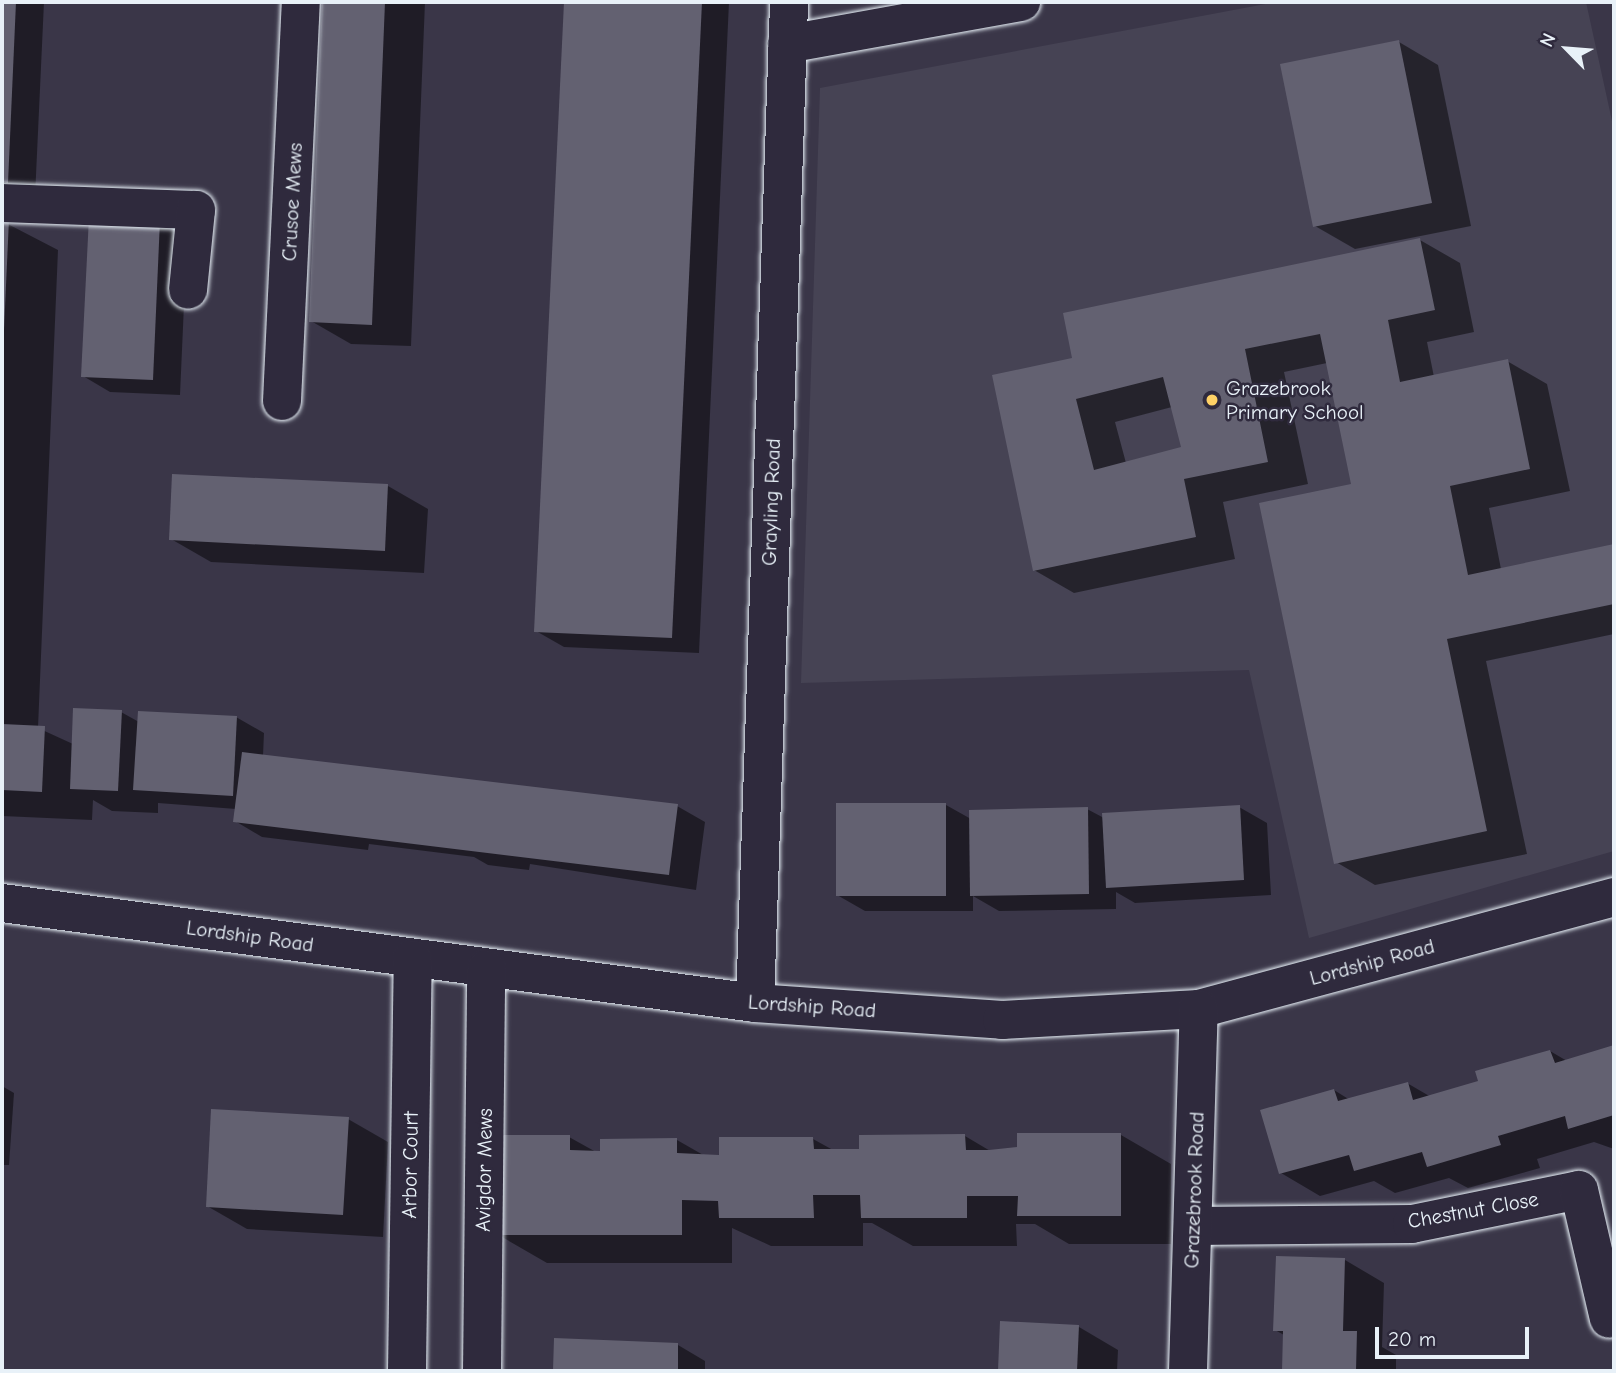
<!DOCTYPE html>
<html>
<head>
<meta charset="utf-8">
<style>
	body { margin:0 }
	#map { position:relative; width:1616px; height:1373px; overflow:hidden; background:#3a3648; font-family:"Comic Neue",sans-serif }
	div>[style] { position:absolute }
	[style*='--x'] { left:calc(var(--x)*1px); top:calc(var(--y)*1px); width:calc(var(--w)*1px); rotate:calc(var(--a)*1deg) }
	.built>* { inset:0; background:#464354 }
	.shadow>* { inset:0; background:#0007 }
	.building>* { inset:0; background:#636171 }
	.roads { filter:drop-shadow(0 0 2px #e8f1f8) drop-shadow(0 0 2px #e8f1f8) }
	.minor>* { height:38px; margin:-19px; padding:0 19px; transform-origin:19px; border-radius:19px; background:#2f2a3d }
	.dots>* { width:19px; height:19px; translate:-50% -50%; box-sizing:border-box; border:4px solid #2f2a3d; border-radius:50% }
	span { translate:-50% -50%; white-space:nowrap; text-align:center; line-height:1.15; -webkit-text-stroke:5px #2f2a3d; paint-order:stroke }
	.street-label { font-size:21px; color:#e8f1f8 }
	.poi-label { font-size:21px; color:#e8f1f8 }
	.left { translate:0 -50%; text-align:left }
	.frame { position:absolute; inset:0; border:4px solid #e8f1f8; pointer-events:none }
	.north { position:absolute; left:1532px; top:14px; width:70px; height:70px; -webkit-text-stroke:5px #2f2a3d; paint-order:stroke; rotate:295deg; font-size:19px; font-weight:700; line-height:28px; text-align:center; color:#e8f1f8 }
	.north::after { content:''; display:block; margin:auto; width:24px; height:32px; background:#e8f1f8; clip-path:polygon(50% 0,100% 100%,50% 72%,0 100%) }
	.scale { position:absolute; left:1375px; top:1327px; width:154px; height:32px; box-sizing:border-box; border:4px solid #e8f1f8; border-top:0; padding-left:9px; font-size:21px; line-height:24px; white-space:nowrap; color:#e8f1f8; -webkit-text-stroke:5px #2f2a3d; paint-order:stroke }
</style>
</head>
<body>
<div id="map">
	<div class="built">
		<div style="clip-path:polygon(1276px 2px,1586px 2px,1614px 130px,1614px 851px,1309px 938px,1249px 670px,801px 683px,820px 88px)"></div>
	</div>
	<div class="shadow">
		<div style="clip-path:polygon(2px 2px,44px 2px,35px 197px,2px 196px)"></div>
		<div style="clip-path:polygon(324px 2px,425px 2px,411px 346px,351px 344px,311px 321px)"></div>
		<div style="clip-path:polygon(565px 2px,729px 2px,699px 653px,564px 647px,536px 631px)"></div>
		<div style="clip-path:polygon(1399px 42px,1438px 65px,1471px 226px,1355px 249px,1315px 226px)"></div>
		<div style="clip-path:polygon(2px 221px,58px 250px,38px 728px,73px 744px,121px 712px,139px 722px,236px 717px,264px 733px,263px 756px,677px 806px,705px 822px,696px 890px,530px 864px,529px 870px,488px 865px,474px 857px,369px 844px,368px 850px,262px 837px,235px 821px,236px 809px,158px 803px,158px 813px,112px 811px,93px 800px,92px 820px,2px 816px)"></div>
		<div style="clip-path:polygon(159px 222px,187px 237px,180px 395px,110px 392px,83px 376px)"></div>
		<div style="clip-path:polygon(evenodd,1420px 240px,1460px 263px,1474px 332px,1427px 342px,1434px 377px,1507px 361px,1547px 384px,1570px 491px,1489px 508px,1501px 569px,1614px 546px,1614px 634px,1486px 661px,1527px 854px,1375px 885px,1336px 862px,1353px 485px,1327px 363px,1284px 372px,1308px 484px,1223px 502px,1235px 559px,1074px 593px,1034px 570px,1074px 360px,1420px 240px,1172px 407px,1183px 448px,1126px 463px,1115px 422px,1172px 407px)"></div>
		<div style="clip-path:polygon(388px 486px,428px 509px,424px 573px,211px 562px,171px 539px)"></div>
		<div style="clip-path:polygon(946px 805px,971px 819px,1087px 809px,1104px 818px,1239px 807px,1267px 823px,1271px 895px,1135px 903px,1116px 892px,1116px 909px,999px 911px,973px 896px,973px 911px,865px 911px,837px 895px)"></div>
		<div style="clip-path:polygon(1614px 1047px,1614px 1149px,1594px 1142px,1537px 1159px,1540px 1168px,1468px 1188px,1449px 1178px,1395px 1193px,1374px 1181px,1320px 1196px,1281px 1173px,1334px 1090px,1350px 1100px,1407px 1083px,1431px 1097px,1480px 1082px,1550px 1051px,1567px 1061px)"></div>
		<div style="clip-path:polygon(2px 1086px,14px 1093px,9px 1165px,2px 1165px)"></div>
		<div style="clip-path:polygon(348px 1119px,388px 1142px,383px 1237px,247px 1229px,207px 1206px)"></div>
		<div style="clip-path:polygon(1121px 1135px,1171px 1164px,1171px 1244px,1069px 1244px,1035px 1224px,1016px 1224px,1017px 1246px,913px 1246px,872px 1223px,863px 1223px,863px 1246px,771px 1246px,732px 1228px,732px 1263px,547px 1263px,497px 1234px,569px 1137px,596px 1152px,677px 1140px,705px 1156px,720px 1157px,813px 1139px,833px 1150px,861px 1150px,965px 1136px,992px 1152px)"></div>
		<div style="clip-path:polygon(1345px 1260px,1384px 1283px,1382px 1347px,1396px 1355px,1396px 1371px,1283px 1371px,1284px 1335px,1275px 1330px)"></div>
		<div style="clip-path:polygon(1002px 1323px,1079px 1327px,1118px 1350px,1117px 1371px,1000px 1371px)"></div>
		<div style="clip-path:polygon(555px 1340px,678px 1345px,705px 1361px,705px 1371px,555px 1371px)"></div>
	</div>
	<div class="building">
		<div style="clip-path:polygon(2px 2px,16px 2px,8px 183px,2px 182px)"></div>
		<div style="clip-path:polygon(322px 2px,385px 2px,372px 325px,309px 322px)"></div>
		<div style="clip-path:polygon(564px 2px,702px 2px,672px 638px,534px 632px)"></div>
		<div style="clip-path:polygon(1399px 40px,1432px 203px,1313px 227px,1280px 64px)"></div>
		<div style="clip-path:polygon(89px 217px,160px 220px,153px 380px,81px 377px)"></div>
		<div style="clip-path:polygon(2px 219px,9px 219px,4px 330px,2px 330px)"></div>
		<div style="clip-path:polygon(evenodd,1420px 238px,1435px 310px,1388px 320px,1400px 382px,1508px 359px,1530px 469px,1450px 486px,1468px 575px,1614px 544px,1614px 604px,1447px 639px,1487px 831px,1334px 864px,1259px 503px,1351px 484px,1320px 334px,1245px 349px,1268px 462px,1184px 479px,1196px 537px,1033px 571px,992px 375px,1072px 358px,1063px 313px,1420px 238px,1163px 377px,1181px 447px,1094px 470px,1076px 399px,1163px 377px)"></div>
		<div style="clip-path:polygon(172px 474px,388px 484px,385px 551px,169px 540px)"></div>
		<div style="clip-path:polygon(73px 708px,122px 710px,118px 791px,70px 789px)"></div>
		<div style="clip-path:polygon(138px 711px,237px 716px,233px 796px,133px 790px)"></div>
		<div style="clip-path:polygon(2px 724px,45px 726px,42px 792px,2px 790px)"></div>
		<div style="clip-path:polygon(242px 752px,678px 804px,669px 875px,233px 822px)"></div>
		<div style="clip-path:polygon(836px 803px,946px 803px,946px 896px,836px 896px)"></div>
		<div style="clip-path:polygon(1240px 805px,1244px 880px,1106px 888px,1102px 813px)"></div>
		<div style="clip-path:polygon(1088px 807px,1089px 894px,970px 896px,969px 810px)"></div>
		<div style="clip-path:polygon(1614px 1045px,1614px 1115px,1568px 1129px,1565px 1116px,1498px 1136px,1501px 1145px,1427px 1167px,1422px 1152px,1354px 1171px,1349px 1155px,1279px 1174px,1260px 1110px,1334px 1089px,1338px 1101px,1408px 1082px,1413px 1100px,1478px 1081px,1475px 1071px,1550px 1050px,1555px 1063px)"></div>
		<div style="clip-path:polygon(211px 1109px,349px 1117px,343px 1215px,206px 1207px)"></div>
		<div style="clip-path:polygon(1017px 1133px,1121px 1133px,1121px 1216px,1017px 1216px,1018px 1196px,967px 1196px,967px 1218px,861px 1218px,860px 1195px,813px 1195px,814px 1218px,719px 1218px,718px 1201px,682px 1200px,682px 1235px,495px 1235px,498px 1135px,570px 1135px,570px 1150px,600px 1151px,600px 1139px,677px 1138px,677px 1153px,719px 1155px,719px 1137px,813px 1137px,814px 1149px,859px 1149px,859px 1135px,965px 1134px,966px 1150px,989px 1150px,1017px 1147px)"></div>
		<div style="clip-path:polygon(1276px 1256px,1345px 1258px,1343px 1331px,1357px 1331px,1356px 1371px,1282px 1371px,1283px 1331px,1273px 1331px)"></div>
		<div style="clip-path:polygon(1000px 1321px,1079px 1325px,1077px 1371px,998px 1371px)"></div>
		<div style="clip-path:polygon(554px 1338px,678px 1343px,678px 1371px,553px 1371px)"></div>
	</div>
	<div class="roads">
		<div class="minor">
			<div style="--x:787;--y:44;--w:238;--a:-10.2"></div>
			<div style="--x:2;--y:203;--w:194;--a:2.1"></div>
			<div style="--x:196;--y:210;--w:80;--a:95.7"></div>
			<div style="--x:282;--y:401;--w:399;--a:-87.3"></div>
			<div style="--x:2;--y:903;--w:760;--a:7.56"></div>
			<div style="--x:755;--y:1003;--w:248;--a:3.9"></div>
			<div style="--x:1002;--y:1020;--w:197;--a:-3.2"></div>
			<div style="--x:1199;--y:1009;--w:430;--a:-15.1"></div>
			<div style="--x:755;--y:1003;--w:1002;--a:-88.05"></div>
			<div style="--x:1193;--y:1226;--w:219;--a:-0.5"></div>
			<div style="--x:1412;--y:1224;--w:170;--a:-11.5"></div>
			<div style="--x:1579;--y:1190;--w:132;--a:76.9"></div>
			<div style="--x:407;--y:1371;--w:412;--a:-89.2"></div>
			<div style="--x:482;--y:1371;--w:402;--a:-89.4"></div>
			<div style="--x:1188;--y:1371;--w:362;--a:-88.3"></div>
		</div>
	</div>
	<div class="dots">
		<div style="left:1212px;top:400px;background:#ffd166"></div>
	</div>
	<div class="street-label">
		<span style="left:292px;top:202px;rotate:-87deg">Crusoe Mews</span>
		<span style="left:771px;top:502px;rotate:-88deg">Grayling Road</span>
		<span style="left:250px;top:936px;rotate:8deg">Lordship Road</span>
		<span style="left:1372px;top:962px;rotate:-15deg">Lordship Road</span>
		<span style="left:812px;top:1006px;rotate:4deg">Lordship Road</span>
		<span style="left:410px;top:1165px;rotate:-89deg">Arbor Court</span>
		<span style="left:484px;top:1170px;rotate:-89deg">Avigdor Mews</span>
		<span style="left:1194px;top:1190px;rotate:-88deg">Grazebrook Road</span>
		<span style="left:1473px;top:1210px;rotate:-10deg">Chestnut Close</span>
	</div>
	<div class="poi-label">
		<span class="left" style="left:1226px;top:400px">Grazebrook<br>Primary School</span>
	</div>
	<div class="frame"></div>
	<div class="north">N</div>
	<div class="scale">20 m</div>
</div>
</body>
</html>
